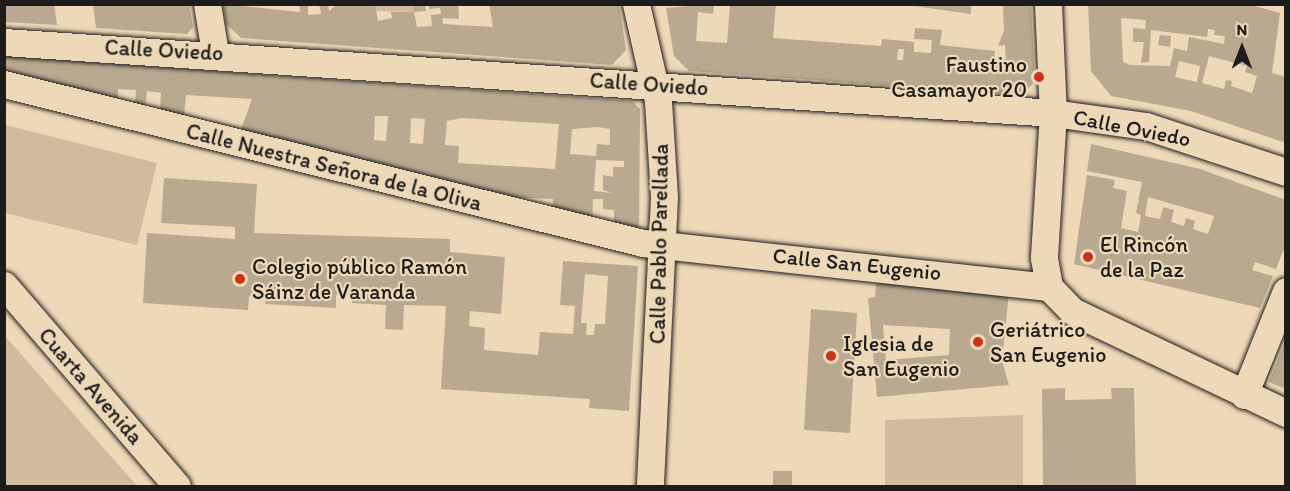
<!DOCTYPE html>
<html>
<head>
<meta charset="utf-8">
<style>
	body { margin:0 }
	#map { position:relative; width:1290px; height:491px; overflow:hidden; background:#edd8b7; font-family:Itim,sans-serif }
	div>[style] { position:absolute }
	[style*='--x'] { left:calc(var(--x)*1px); top:calc(var(--y)*1px); width:calc(var(--w)*1px); rotate:calc(var(--a)*1deg) }
	.green>* { inset:0; background:#cfbca0 }
	.building>* { inset:0; background:#b9a991 }
	.roads { filter:drop-shadow(0 0 2px #1c1c1c) drop-shadow(0 0 2px #1c1c1c) }
	.minor>* { height:27px; margin:-13.5px; padding:0 13.5px; transform-origin:13.5px; border-radius:13.5px; background:#edd8b7 }
	.dots>* { width:16px; height:16px; translate:-50% -50%; box-sizing:border-box; border:3px solid #edd8b7; border-radius:50% }
	span { translate:-50% -50%; white-space:nowrap; text-align:center; line-height:1.15; -webkit-text-stroke:4.5px #edd8b7; paint-order:stroke }
	.street-label { font-size:22px; color:#1c1c1c }
	.poi-label { font-size:22px; color:#1c1c1c }
	.right { translate:-100% -50%; text-align:right }
	.left { translate:0 -50%; text-align:left }
	.frame { position:absolute; inset:0; border:6px solid #1c1c1c; pointer-events:none }
	.north { position:absolute; left:1212px; top:18px; width:60px; height:60px; -webkit-text-stroke:4px #edd8b7; paint-order:stroke; rotate:0deg; font-size:16px; font-weight:700; line-height:24px; text-align:center; color:#1c1c1c }
	.north::after { content:''; display:block; margin:auto; width:21px; height:27px; background:#1c1c1c; clip-path:polygon(50% 0,100% 100%,50% 72%,0 100%) }
</style>
</head>
<body>
<div id="map">
	<div class="green">
		<div style="clip-path:polygon(375px 5px,414px 5px,414px 12px,376px 11px)"></div>
		<div style="clip-path:polygon(6px 125px,157px 163px,137px 245px,5px 213px)"></div>
		<div style="clip-path:polygon(5px 336px,137px 486px,5px 486px)"></div>
		<div style="clip-path:polygon(1023px 415px,1023px 486px,885px 486px,885px 420px)"></div>
	</div>
	<div class="building">
		<div style="clip-path:polygon(4px 4px,54px 4px,57px 25px,4px 22px)"></div>
		<div style="clip-path:polygon(93px 4px,189px 4px,193px 27px,187px 34px,96px 28px)"></div>
		<div style="clip-path:polygon(223px 4px,300px 12px,299px 4px,308px 4px,308px 15px,321px 14px,319px 4px,328px 4px,329px 11px,338px 4px,375px 4px,378px 21px,392px 18px,391px 12px,414px 12px,417px 27px,432px 26px,431px 15px,441px 14px,440px 8px,429px 9px,429px 4px,458px 4px,459px 19px,442px 18px,443px 24px,493px 27px,489px 4px,619px 4px,626px 50px,612px 65px,241px 38px,226px 24px)"></div>
		<div style="clip-path:polygon(414px 4px,425px 4px,426px 11px,414px 12px)"></div>
		<div style="clip-path:polygon(evenodd,714px 4px,713px 14px,698px 12px,696px 41px,727px 43px,730px 4px,776px 4px,773px 38px,881px 46px,882px 39px,906px 41px,914px 42px,914px 52px,931px 53px,932px 40px,914px 39px,915px 28px,942px 30px,940px 45px,995px 51px,994px 60px,1006px 59px,1005px 45px,998px 46px,1004px 30px,1003px 4px,1031px 4px,1035px 82px,1020px 95px,689px 71px,674px 56px,666px 8px,714px 4px,898px 49px,904px 49px,903px 60px,897px 60px,898px 49px)"></div>
		<div style="clip-path:polygon(900px 4px,971px 4px,971px 14px)"></div>
		<div style="clip-path:polygon(evenodd,1088px 4px,1247px 4px,1280px 13px,1272px 73px,1286px 77px,1286px 143px,1191px 111px,1111px 96px,1091px 71px,1088px 4px,1121px 18px,1146px 20px,1145px 29px,1133px 28px,1133px 42px,1144px 42px,1141px 63px,1149px 62px,1151px 30px,1207px 37px,1208px 29px,1215px 30px,1214px 35px,1225px 36px,1224px 44px,1189px 37px,1187px 51px,1174px 48px,1170px 66px,1130px 65px,1123px 62px,1121px 18px,1088px 4px,1209px 56px,1247px 66px,1245px 72px,1257px 76px,1252px 93px,1231px 86px,1232px 81px,1226px 80px,1224px 89px,1202px 83px,1209px 56px,1088px 4px,1179px 61px,1200px 66px,1197px 82px,1175px 77px,1179px 61px)"></div>
		<div style="clip-path:polygon(1160px 35px,1171px 36px,1170px 47px,1158px 45px)"></div>
		<div style="clip-path:polygon(evenodd,4px 56px,632px 101px,640px 109px,639px 235px,614px 229px,614px 210px,603px 209px,603px 199px,593px 199px,592px 224px,552px 213px,553px 199px,486px 196px,240px 132px,252px 99px,186px 95px,184px 117px,160px 111px,161px 93px,147px 91px,145px 107px,135px 104px,136px 90px,118px 89px,118px 100px,4px 70px,4px 56px,375px 116px,388px 116px,386px 141px,374px 140px,375px 116px,4px 56px,411px 118px,425px 119px,423px 144px,410px 143px,411px 118px,4px 56px,461px 118px,559px 124px,555px 169px,458px 163px,459px 146px,445px 145px,447px 121px,461px 118px,4px 56px,598px 127px,610px 129px,610px 145px,597px 144px,596px 156px,570px 154px,572px 129px,598px 127px,4px 56px,596px 160px,624px 161px,624px 167px,613px 167px,613px 177px,603px 175px,603px 190px,612px 193px,594px 191px,596px 160px)"></div>
		<div style="clip-path:polygon(evenodd,1091px 144px,1200px 169px,1286px 200px,1286px 244px,1276px 269px,1255px 262px,1252px 270px,1273px 276px,1260px 308px,1074px 264px,1087px 175px,1115px 180px,1113px 188px,1127px 191px,1121px 228px,1138px 232px,1141px 215px,1136px 213px,1142px 182px,1087px 171px,1091px 144px,1148px 197px,1214px 216px,1208px 234px,1193px 229px,1195px 221px,1186px 218px,1184px 226px,1171px 222px,1174px 210px,1163px 207px,1160px 219px,1145px 216px,1148px 197px)"></div>
		<div style="clip-path:polygon(evenodd,164px 178px,257px 184px,254px 233px,450px 239px,450px 252px,505px 257px,501px 314px,470px 311px,469px 326px,485px 328px,484px 350px,538px 355px,540px 332px,573px 334px,575px 306px,560px 305px,563px 261px,638px 266px,629px 411px,589px 408px,590px 399px,441px 389px,446px 306px,404px 305px,403px 330px,385px 329px,386px 305px,352px 303px,352px 296px,336px 295px,336px 308px,265px 304px,266px 297px,249px 296px,248px 310px,143px 303px,147px 233px,235px 239px,235px 227px,161px 223px,164px 178px,585px 274px,608px 276px,605px 324px,595px 324px,594px 335px,586px 335px,587px 323px,581px 323px,585px 274px)"></div>
		<div style="clip-path:polygon(evenodd,876px 283px,1009px 292px,1002px 361px,1009px 385px,877px 397px,868px 298px,875px 297px,876px 283px,883px 325px,950px 329px,949px 355px,886px 360px,883px 325px)"></div>
		<div style="clip-path:polygon(811px 309px,857px 313px,850px 433px,804px 430px)"></div>
		<div style="clip-path:polygon(1286px 340px,1286px 389px,1269px 382px)"></div>
		<div style="clip-path:polygon(1065px 388px,1065px 400px,1112px 399px,1111px 388px,1134px 388px,1136px 486px,1043px 486px,1042px 389px)"></div>
		<div style="clip-path:polygon(773px 471px,792px 471px,792px 486px,773px 486px)"></div>
	</div>
	<div class="roads">
		<div class="minor">
			<div style="--x:207;--y:4;--w:50;--a:80.7"></div>
			<div style="--x:636;--y:4;--w:99;--a:77.2"></div>
			<div style="--x:658;--y:101;--w:96;--a:86.4"></div>
			<div style="--x:664;--y:197;--w:289;--a:92.8"></div>
			<div style="--x:1048;--y:4;--w:109;--a:87.4"></div>
			<div style="--x:1053;--y:113;--w:145;--a:93.6"></div>
			<div style="--x:1044;--y:258;--w:29;--a:80"></div>
			<div style="--x:1049;--y:287;--w:33;--a:46"></div>
			<div style="--x:1072;--y:311;--w:237;--a:25.5"></div>
			<div style="--x:4;--y:42;--w:1051;--a:3.87"></div>
			<div style="--x:1053;--y:113;--w:94;--a:8"></div>
			<div style="--x:1146;--y:126;--w:147;--a:18.2"></div>
			<div style="--x:4;--y:84;--w:658;--a:13.97"></div>
			<div style="--x:643;--y:243;--w:408;--a:6.2"></div>
			<div style="--x:4;--y:285;--w:265;--a:49.3"></div>
			<div style="--x:1244;--y:395;--w:112;--a:-68"></div>
		</div>
	</div>
	<div class="dots">
		<div style="left:1039px;top:77px;background:#c8321e"></div>
		<div style="left:1088px;top:257px;background:#c8321e"></div>
		<div style="left:240px;top:279px;background:#c8321e"></div>
		<div style="left:978px;top:342px;background:#c8321e"></div>
		<div style="left:831px;top:356px;background:#c8321e"></div>
	</div>
	<div class="street-label">
		<span style="left:164px;top:50px;rotate:3deg">Calle Oviedo</span>
		<span style="left:649px;top:84px;rotate:4deg">Calle Oviedo</span>
		<span style="left:1132px;top:128px;rotate:11deg">Calle Oviedo</span>
		<span style="left:334px;top:167px;rotate:14deg">Calle Nuestra Señora de la Oliva</span>
		<span style="left:659px;top:244px;rotate:-89deg">Calle Pablo Parellada</span>
		<span style="left:857px;top:264px;rotate:6deg">Calle San Eugenio</span>
		<span style="left:91px;top:386px;rotate:49deg">Cuarta Avenida</span>
	</div>
	<div class="poi-label">
		<span class="right" style="left:1027px;top:77px">Faustino<br>Casamayor 20</span>
		<span class="left" style="left:1100px;top:257px">El Rincón<br>de la Paz</span>
		<span class="left" style="left:252px;top:279px">Colegio público Ramón<br>Sáinz de Varanda</span>
		<span class="left" style="left:990px;top:342px">Geriátrico<br>San Eugenio</span>
		<span class="left" style="left:843px;top:356px">Iglesia de<br>San Eugenio</span>
	</div>
	<div class="frame"></div>
	<div class="north">N</div>
</div>
</body>
</html>
